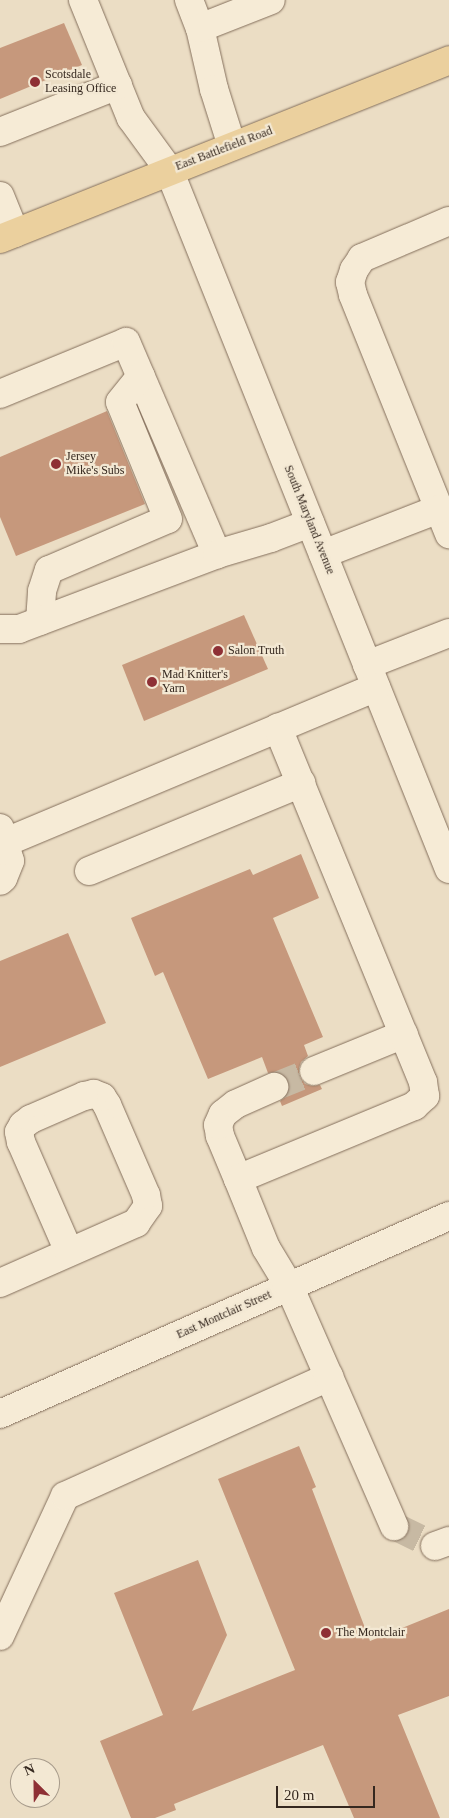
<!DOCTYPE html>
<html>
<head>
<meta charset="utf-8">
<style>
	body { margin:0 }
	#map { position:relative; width:449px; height:1818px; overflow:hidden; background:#ebddc4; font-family:"Times New Roman",serif }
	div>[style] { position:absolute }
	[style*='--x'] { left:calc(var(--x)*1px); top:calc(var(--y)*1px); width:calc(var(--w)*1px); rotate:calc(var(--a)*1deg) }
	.building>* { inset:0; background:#c6987c }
	.minor-tunnel>* { height:28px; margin-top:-14px; transform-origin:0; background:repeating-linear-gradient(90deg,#c7b9a3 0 28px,transparent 0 42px) }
	.roads { filter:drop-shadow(0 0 1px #846f5c) drop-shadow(0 0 1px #846f5c) }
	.minor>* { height:28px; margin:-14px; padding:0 14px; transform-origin:14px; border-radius:14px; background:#f6ebd6 }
	.major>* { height:28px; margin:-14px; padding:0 14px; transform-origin:14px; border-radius:14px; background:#ebd09e }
	.dots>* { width:14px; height:14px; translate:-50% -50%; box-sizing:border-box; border:2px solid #f3e8d3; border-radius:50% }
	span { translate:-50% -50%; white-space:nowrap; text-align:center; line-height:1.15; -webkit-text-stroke:4.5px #f3e8d3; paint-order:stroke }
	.poi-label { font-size:12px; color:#35281f }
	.left { translate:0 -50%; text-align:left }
	.street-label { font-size:12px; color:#35281f }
	.north { position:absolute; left:10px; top:1758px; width:50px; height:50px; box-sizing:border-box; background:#f3e8d3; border:1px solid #a79b8b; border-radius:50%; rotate:337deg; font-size:14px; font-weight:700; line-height:20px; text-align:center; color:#35281f }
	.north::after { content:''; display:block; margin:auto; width:18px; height:22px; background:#8e3035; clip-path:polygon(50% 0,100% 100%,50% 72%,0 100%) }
	.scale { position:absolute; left:276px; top:1786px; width:99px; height:22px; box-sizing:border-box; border:2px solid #35281f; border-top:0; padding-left:6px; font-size:15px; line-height:18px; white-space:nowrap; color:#35281f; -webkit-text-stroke:4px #f3e8d3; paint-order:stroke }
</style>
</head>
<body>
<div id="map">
	<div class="building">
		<div style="clip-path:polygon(64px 23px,82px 65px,0 99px,0 48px)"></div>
		<div style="clip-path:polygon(107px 411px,145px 504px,16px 556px,0 517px,0 457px)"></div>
		<div style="clip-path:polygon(244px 615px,268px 669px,144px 721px,122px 665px)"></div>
		<div style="clip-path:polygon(301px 854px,319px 898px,273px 918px,323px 1037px,304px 1045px,308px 1056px,301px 1062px,299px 1068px,299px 1076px,305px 1084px,312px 1086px,320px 1085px,322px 1089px,282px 1106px,280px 1101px,287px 1096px,289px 1089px,288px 1081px,283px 1074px,276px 1072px,268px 1073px,262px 1057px,208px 1079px,163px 972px,155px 976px,131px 918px,250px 869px,253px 875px)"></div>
		<div style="clip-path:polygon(68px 933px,106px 1023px,0 1067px,0 961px)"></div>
		<div style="clip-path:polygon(299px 1446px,316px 1487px,312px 1489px,370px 1641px,449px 1609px,449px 1696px,398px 1715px,440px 1818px,354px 1818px,323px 1745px,174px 1804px,176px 1810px,155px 1818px,131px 1818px,100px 1741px,163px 1715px,114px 1593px,198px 1560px,227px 1635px,192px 1711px,295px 1670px,218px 1479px)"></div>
	</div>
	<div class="minor-tunnel">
		<div style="--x:274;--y:1087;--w:43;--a:-21.8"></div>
		<div style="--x:394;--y:1526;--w:46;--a:26"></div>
	</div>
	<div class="roads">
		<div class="minor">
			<div style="--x:83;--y:0;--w:127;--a:67.9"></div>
			<div style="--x:131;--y:118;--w:64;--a:53.8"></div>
			<div style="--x:169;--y:170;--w:753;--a:68.17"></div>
			<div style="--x:189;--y:0;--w:30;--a:69"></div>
			<div style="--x:200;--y:28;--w:63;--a:77.1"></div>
			<div style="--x:214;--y:89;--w:60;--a:72.5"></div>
			<div style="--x:200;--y:28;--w:76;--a:-21.5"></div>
			<div style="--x:0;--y:132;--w:127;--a:-21.7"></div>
			<div style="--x:0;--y:196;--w:40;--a:68"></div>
			<div style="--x:449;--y:221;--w:95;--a:157"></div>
			<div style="--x:362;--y:258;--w:14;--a:124"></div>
			<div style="--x:354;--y:270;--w:13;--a:108"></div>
			<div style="--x:350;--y:282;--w:13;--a:77"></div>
			<div style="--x:353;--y:295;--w:258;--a:68.1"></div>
			<div style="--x:0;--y:394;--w:136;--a:-22.4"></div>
			<div style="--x:126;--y:342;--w:231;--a:66.8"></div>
			<div style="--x:323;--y:554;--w:124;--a:-21.2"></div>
			<div style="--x:40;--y:621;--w:30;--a:-86"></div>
			<div style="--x:42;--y:591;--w:22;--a:-72"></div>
			<div style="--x:49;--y:570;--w:129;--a:-23.2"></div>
			<div style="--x:168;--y:519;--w:126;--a:-112.3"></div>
			<div style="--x:120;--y:402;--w:33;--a:-51"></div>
			<div style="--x:0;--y:629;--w:19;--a:0"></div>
			<div style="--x:19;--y:629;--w:212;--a:-20.7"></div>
			<div style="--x:217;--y:554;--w:56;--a:-16.5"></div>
			<div style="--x:271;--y:538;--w:42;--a:-21"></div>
			<div style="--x:367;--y:665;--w:88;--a:-21.3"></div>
			<div style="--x:0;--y:828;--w:34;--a:73"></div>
			<div style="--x:10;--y:861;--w:18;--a:112"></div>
			<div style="--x:3;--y:878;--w:4;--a:135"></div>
			<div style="--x:6;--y:842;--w:401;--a:-22.7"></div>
			<div style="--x:89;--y:871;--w:230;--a:-22.5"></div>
			<div style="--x:314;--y:1071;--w:97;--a:-22.3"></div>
			<div style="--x:238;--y:1179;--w:47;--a:-112.7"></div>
			<div style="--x:220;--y:1136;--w:11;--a:-100"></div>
			<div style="--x:218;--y:1125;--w:12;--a:-66"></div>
			<div style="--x:223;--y:1114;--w:16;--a:-38"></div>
			<div style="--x:236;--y:1104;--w:42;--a:-24.1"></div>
			<div style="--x:0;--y:1283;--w:149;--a:-23.8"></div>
			<div style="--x:136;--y:1223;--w:21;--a:-55"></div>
			<div style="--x:148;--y:1206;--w:11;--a:-100"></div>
			<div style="--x:146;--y:1195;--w:98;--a:-113.4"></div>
			<div style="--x:107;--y:1105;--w:9;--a:-122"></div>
			<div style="--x:102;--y:1097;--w:9;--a:-159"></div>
			<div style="--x:94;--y:1094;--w:10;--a:169"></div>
			<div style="--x:84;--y:1096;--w:58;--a:156.5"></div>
			<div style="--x:31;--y:1119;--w:10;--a:143"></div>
			<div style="--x:23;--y:1125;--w:8;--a:120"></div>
			<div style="--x:19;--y:1132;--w:10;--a:79"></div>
			<div style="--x:21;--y:1142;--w:120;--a:66.4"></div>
			<div style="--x:329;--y:1377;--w:163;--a:66.4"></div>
			<div style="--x:0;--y:1414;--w:491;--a:-23.8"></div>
			<div style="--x:435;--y:1546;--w:15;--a:-20"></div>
			<div style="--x:0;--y:1636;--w:154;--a:-65.1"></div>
			<div style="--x:65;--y:1496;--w:290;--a:-24.3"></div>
			<div style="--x:329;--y:1377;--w:99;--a:-113.7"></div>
			<div style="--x:289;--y:1286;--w:44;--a:-121.2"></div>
			<div style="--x:266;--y:1248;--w:74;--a:-112.1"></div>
			<div style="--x:238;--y:1179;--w:191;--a:-22.5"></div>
			<div style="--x:414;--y:1106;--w:15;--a:-42"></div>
			<div style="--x:425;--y:1096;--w:14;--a:-98"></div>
			<div style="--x:423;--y:1082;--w:383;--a:-112.3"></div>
		</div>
		<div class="major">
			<div style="--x:0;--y:239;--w:483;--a:-21.7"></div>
		</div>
	</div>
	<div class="dots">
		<div style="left:35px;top:82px;background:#8e3035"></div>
		<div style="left:56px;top:464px;background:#8e3035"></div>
		<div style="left:218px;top:651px;background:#8e3035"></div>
		<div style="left:152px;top:682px;background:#8e3035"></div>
		<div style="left:326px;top:1633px;background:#8e3035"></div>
	</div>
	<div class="poi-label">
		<span class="left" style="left:45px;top:82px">Scotsdale<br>Leasing Office</span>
		<span class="left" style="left:66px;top:464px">Jersey<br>Mike's Subs</span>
		<span class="left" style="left:228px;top:651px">Salon Truth</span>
		<span class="left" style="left:162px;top:682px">Mad Knitter's<br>Yarn</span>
		<span class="left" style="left:336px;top:1633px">The Montclair</span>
	</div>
	<div class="street-label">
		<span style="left:224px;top:149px;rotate:-21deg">East Battlefield Road</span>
		<span style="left:309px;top:520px;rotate:68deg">South Maryland Avenue</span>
		<span style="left:224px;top:1315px;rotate:-24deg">East Montclair Street</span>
	</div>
	<div class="north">N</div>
	<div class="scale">20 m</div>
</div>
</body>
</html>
